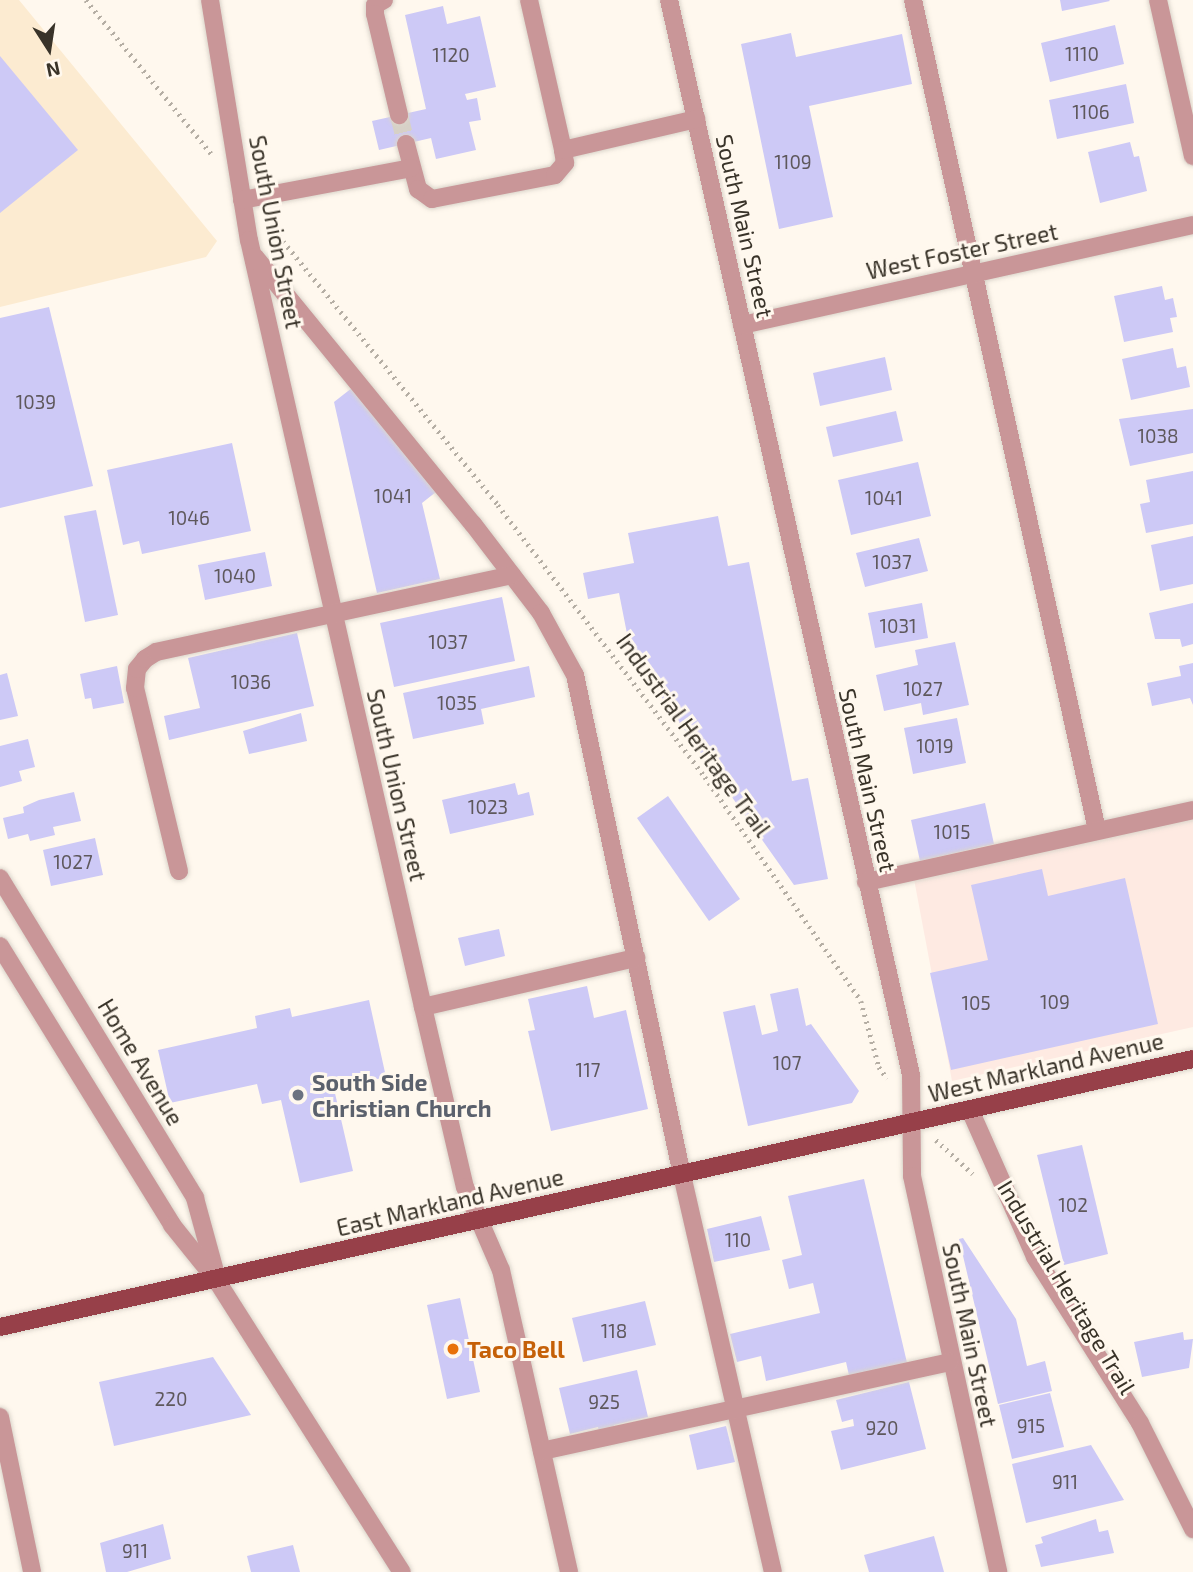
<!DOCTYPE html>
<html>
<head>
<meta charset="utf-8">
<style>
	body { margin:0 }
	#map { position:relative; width:1193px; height:1572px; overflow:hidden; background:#fff8ee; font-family:"Exo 2",sans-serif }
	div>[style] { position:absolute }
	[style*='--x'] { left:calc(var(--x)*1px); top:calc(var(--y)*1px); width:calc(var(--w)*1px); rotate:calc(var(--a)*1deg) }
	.commercial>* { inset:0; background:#feeae2 }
	.built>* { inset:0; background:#fcebd1 }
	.building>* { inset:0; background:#cdc9f6 }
	.minor-tunnel>* { height:18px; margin-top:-9px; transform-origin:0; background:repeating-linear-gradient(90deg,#d7d1c7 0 18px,transparent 0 27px) }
	.path>* { height:4.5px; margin-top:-2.25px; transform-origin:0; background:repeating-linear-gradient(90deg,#b5aea4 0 2px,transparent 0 7px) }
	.roads { filter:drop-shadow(0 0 2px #dbd5cb) drop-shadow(0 0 2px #dbd5cb) }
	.minor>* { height:18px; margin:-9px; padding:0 9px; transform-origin:9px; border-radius:9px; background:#c99698 }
	.major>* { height:18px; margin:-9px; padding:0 9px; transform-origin:9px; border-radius:9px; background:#974049 }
	.dots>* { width:19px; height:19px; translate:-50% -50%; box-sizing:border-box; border:4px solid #fff8ee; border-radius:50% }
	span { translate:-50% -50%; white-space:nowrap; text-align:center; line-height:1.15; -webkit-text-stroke:6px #fff8ee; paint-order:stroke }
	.number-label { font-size:19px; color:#5e585c }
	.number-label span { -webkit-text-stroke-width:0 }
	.street-label { font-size:23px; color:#393329 }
	.worship-label { font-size:23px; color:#5b616d; font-weight:700 }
	.left { translate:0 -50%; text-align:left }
	.food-label { font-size:23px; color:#c56008; font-weight:700 }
	.north { position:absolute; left:14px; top:14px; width:70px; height:70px; -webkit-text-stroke:5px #fff8ee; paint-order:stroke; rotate:168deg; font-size:19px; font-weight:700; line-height:28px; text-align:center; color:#393329 }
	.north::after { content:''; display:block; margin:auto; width:24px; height:32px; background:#393329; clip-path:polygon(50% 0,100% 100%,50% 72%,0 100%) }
</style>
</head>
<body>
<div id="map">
	<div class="commercial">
		<div style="clip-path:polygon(1193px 816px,1193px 1027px,952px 1081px,914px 879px)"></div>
	</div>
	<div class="built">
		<div style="clip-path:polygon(0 0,19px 0,217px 241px,206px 257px,0 307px)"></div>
	</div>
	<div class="building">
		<div style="clip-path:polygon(1060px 0,1109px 0,1110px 1px,1062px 11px)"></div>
		<div style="clip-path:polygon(443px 6px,447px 24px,480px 16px,496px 87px,465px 94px,467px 100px,477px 98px,481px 120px,469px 122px,476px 150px,436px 159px,431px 138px,379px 150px,372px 121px,426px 109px,405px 15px)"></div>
		<div style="clip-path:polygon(1115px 25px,1124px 64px,1050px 82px,1041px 43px)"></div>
		<div style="clip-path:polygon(791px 33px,796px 57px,902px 34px,912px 84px,809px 106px,833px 217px,779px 229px,741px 44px)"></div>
		<div style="clip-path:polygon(0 56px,78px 150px,0 213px)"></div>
		<div style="clip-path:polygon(1126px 84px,1134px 123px,1057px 139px,1049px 100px)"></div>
		<div style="clip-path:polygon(1130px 142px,1134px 157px,1139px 156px,1147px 191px,1100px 203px,1088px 152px)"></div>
		<div style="clip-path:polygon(1162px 286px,1165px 300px,1173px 298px,1177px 317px,1170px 318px,1173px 332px,1124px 342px,1114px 296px)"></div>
		<div style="clip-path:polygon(49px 307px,93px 486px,0 508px,0 318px)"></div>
		<div style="clip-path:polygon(1173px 348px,1177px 368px,1186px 366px,1190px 387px,1131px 400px,1122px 359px)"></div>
		<div style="clip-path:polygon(885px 357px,892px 390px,820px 406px,813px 373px)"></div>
		<div style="clip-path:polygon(357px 384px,441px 488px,422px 503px,440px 579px,377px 593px,334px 402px)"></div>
		<div style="clip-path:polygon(1193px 409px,1193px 453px,1130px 466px,1119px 419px)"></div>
		<div style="clip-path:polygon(896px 411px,903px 441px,833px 457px,826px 427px)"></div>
		<div style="clip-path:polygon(232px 443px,251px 531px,142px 554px,139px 541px,123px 545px,107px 470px)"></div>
		<div style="clip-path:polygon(918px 462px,931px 516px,851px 535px,838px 480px)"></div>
		<div style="clip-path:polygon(1193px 471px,1193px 524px,1146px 533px,1140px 504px,1150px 502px,1146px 480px)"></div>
		<div style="clip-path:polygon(96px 510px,118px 615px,85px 622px,64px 516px)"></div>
		<div style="clip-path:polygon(718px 516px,728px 566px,749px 562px,792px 781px,808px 778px,828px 879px,794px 885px,631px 654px,619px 593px,588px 599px,583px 573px,634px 563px,628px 533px)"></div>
		<div style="clip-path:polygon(1193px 536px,1193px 584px,1160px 591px,1151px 545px)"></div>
		<div style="clip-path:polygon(919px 538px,928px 571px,865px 587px,856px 553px)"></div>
		<div style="clip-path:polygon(265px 552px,272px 586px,205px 600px,198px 565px)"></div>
		<div style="clip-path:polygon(502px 597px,515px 661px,394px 687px,380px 623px)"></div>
		<div style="clip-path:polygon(922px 603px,928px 638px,875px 648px,868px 613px)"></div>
		<div style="clip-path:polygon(1193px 603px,1193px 644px,1182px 647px,1180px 639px,1155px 639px,1149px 613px)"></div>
		<div style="clip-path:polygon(297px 633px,314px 706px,169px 740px,164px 716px,200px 708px,188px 658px)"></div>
		<div style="clip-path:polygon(955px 642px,969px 705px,923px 715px,921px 703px,884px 711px,876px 675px,918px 665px,915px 650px)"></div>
		<div style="clip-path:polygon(1193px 663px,1193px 705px,1190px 698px,1152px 706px,1147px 683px,1181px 676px,1179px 666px)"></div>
		<div style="clip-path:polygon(117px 666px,124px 703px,93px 709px,91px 698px,85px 699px,80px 674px)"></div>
		<div style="clip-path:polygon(529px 666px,535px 697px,481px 709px,484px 724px,413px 739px,403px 693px)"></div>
		<div style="clip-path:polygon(7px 673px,18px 716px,0 720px,0 675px)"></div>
		<div style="clip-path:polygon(301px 713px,307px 741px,249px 754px,243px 731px)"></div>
		<div style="clip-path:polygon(957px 718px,966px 763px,913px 774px,904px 728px)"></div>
		<div style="clip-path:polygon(28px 739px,35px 767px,19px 771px,22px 781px,0 787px,0 746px)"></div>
		<div style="clip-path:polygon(515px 783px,518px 795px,529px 792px,534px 815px,450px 834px,442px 800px)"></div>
		<div style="clip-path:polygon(74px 792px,81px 821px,53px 827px,55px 835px,30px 841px,28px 834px,8px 839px,3px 818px,24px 813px,23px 807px,39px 800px)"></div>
		<div style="clip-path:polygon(668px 796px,740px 899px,709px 921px,637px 818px)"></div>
		<div style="clip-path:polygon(985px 803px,994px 844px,920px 861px,911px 820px)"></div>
		<div style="clip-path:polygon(95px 838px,103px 875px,51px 886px,43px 850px)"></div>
		<div style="clip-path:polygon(1042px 869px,1048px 896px,1125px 878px,1158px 1024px,951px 1070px,930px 973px,988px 960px,971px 885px)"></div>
		<div style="clip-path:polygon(499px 929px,505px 956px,465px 966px,458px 938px)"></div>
		<div style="clip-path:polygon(587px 986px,594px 1018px,626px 1010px,648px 1109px,551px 1131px,528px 1031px,535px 1030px,528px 999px)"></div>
		<div style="clip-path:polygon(798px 988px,806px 1026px,811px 1024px,859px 1091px,852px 1103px,748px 1126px,723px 1012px,755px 1005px,762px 1035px,778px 1031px,770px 994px)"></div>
		<div style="clip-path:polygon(369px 1000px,386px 1077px,334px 1089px,353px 1171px,300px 1183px,281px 1100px,262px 1104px,257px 1084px,170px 1103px,158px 1050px,257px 1028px,255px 1016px,290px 1008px,292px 1017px)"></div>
		<div style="clip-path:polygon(1082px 1145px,1108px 1254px,1064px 1265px,1037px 1155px)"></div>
		<div style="clip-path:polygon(864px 1179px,908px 1367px,850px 1380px,846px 1362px,766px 1381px,761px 1356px,737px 1362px,730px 1334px,820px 1313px,813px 1283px,789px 1289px,782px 1260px,802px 1255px,788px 1196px)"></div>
		<div style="clip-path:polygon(761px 1216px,770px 1250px,714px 1262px,707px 1229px)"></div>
		<div style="clip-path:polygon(963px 1238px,1016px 1319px,1027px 1366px,1045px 1361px,1052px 1391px,998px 1404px,959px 1239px)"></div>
		<div style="clip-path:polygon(460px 1298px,480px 1392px,447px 1399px,427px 1305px)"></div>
		<div style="clip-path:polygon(645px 1301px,656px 1345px,583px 1362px,572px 1318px)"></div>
		<div style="clip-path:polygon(1183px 1332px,1184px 1340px,1193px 1339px,1189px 1368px,1142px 1377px,1134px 1342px)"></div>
		<div style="clip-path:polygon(213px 1357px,251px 1415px,114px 1446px,99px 1382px)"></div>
		<div style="clip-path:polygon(637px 1370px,648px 1417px,614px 1425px,616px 1433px,600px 1437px,598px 1427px,570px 1434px,559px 1388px)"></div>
		<div style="clip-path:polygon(909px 1382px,926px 1449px,841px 1470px,831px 1431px,854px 1426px,853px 1419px,842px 1422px,836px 1400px)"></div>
		<div style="clip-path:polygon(1050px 1393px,1064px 1447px,1012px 1459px,999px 1405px)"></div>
		<div style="clip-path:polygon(726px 1426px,735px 1462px,697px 1470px,689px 1435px)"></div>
		<div style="clip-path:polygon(1091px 1445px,1124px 1500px,1026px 1523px,1012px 1464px)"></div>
		<div style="clip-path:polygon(1096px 1519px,1099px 1532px,1108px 1530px,1114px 1553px,1041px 1567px,1035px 1545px,1043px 1543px,1041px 1537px)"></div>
		<div style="clip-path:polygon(163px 1524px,171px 1559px,127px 1572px,106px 1572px,100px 1543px)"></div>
		<div style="clip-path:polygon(934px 1536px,944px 1572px,869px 1572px,864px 1555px)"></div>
		<div style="clip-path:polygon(293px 1545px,300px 1572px,251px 1572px,247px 1556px)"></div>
	</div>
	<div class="minor-tunnel">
		<div style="--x:399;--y:115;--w:30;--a:76"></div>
	</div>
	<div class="path">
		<div style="--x:86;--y:0;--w:198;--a:50.8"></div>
		<div style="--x:270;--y:225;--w:361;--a:50.8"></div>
		<div style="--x:498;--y:505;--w:342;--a:52.7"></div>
		<div style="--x:705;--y:777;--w:273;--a:55.1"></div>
		<div style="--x:861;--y:1001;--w:68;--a:74.7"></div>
		<div style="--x:879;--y:1067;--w:14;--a:54"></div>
		<div style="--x:936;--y:1140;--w:50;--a:42.6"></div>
	</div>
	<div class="roads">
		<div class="minor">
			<div style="--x:210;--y:0;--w:243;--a:80.8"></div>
			<div style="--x:249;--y:240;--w:786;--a:77.22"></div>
			<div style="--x:423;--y:1007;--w:185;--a:76.9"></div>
			<div style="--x:465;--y:1187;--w:90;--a:66.6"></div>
			<div style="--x:501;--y:1270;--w:310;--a:77.3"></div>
			<div style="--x:384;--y:0;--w:10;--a:151"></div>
			<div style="--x:375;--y:5;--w:9;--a:90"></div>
			<div style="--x:375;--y:14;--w:104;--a:76.6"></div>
			<div style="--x:529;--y:0;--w:154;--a:77.2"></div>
			<div style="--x:669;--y:0;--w:1102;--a:77.31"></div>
			<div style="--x:911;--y:1075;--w:101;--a:89.4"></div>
			<div style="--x:912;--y:1176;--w:405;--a:77.7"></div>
			<div style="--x:913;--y:0;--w:850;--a:77.5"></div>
			<div style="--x:1158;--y:0;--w:160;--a:77.4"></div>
			<div style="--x:406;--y:144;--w:47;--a:75.1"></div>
			<div style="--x:418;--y:189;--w:17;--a:36"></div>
			<div style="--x:432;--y:199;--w:125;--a:-11"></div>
			<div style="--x:555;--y:175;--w:16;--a:-50"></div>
			<div style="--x:565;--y:163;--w:13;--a:-99"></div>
			<div style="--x:563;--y:150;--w:137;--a:-13.1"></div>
			<div style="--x:242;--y:200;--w:172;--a:-10.7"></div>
			<div style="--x:255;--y:257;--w:345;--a:50.8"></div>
			<div style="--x:473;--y:524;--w:112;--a:52.6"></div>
			<div style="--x:541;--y:613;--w:71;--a:61.3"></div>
			<div style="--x:575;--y:675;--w:511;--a:77.92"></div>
			<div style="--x:682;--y:1175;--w:407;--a:77.1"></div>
			<div style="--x:742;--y:325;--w:462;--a:-12.5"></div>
			<div style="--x:179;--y:871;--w:188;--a:-103.5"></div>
			<div style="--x:135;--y:688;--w:19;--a:-84"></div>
			<div style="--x:137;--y:669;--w:13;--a:-51"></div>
			<div style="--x:145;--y:659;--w:13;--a:-32"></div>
			<div style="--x:156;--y:652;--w:364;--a:-12.2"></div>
			<div style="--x:0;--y:878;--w:375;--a:58.6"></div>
			<div style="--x:195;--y:1198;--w:80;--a:74.7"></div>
			<div style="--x:866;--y:882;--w:335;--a:-12.4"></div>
			<div style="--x:0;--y:946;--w:328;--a:58.3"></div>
			<div style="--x:172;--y:1225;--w:72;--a:51.2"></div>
			<div style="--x:217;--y:1281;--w:345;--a:57.6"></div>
			<div style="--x:423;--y:1007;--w:219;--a:-13"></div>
			<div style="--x:970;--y:1110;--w:161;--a:66.1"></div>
			<div style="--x:1035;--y:1257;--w:196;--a:57.7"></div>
			<div style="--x:1140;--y:1423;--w:119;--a:63.4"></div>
			<div style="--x:0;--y:1417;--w:158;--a:78.3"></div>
			<div style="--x:542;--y:1451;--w:417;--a:-12.3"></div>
		</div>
		<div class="major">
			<div style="--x:0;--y:1327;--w:1223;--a:-12.66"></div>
		</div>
	</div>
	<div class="dots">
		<div style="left:298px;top:1095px;background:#6b7280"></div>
		<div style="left:453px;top:1349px;background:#e8710a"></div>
	</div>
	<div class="number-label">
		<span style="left:1082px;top:54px">1110</span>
		<span style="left:451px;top:55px">1120</span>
		<span style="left:1091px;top:112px">1106</span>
		<span style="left:793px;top:162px">1109</span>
		<span style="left:36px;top:402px">1039</span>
		<span style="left:1158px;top:436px">1038</span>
		<span style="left:393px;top:496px">1041</span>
		<span style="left:884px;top:498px">1041</span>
		<span style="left:189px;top:518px">1046</span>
		<span style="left:892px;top:562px">1037</span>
		<span style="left:235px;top:576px">1040</span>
		<span style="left:898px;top:626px">1031</span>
		<span style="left:448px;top:642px">1037</span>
		<span style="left:251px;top:682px">1036</span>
		<span style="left:923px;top:689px">1027</span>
		<span style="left:457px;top:703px">1035</span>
		<span style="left:935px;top:746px">1019</span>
		<span style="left:488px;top:807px">1023</span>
		<span style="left:952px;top:832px">1015</span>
		<span style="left:73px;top:862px">1027</span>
		<span style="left:1055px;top:1002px">109</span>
		<span style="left:976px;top:1003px">105</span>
		<span style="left:787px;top:1063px">107</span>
		<span style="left:588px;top:1070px">117</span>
		<span style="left:1073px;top:1205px">102</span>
		<span style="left:738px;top:1240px">110</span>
		<span style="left:614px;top:1331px">118</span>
		<span style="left:171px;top:1399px">220</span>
		<span style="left:604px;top:1402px">925</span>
		<span style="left:1031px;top:1426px">915</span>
		<span style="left:882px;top:1428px">920</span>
		<span style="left:1065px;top:1482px">911</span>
		<span style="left:135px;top:1551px">911</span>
	</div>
	<div class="street-label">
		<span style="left:745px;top:226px;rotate:77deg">South Main Street</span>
		<span style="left:276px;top:232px;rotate:79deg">South Union Street</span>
		<span style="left:962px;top:251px;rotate:-12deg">West Foster Street</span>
		<span style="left:694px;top:735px;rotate:54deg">Industrial Heritage Trail</span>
		<span style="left:868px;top:780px;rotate:77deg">South Main Street</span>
		<span style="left:397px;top:785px;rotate:77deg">South Union Street</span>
		<span style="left:141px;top:1062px;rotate:59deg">Home Avenue</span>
		<span style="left:1046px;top:1067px;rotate:-13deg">West Markland Avenue</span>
		<span style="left:450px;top:1202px;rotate:-13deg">East Markland Avenue</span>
		<span style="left:1067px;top:1287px;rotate:59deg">Industrial Heritage Trail</span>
		<span style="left:970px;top:1335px;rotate:78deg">South Main Street</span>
	</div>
	<div class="worship-label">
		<span class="left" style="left:312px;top:1095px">South Side<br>Christian Church</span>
	</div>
	<div class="food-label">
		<span class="left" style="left:467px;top:1349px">Taco Bell</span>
	</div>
	<div class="north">N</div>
</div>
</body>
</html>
